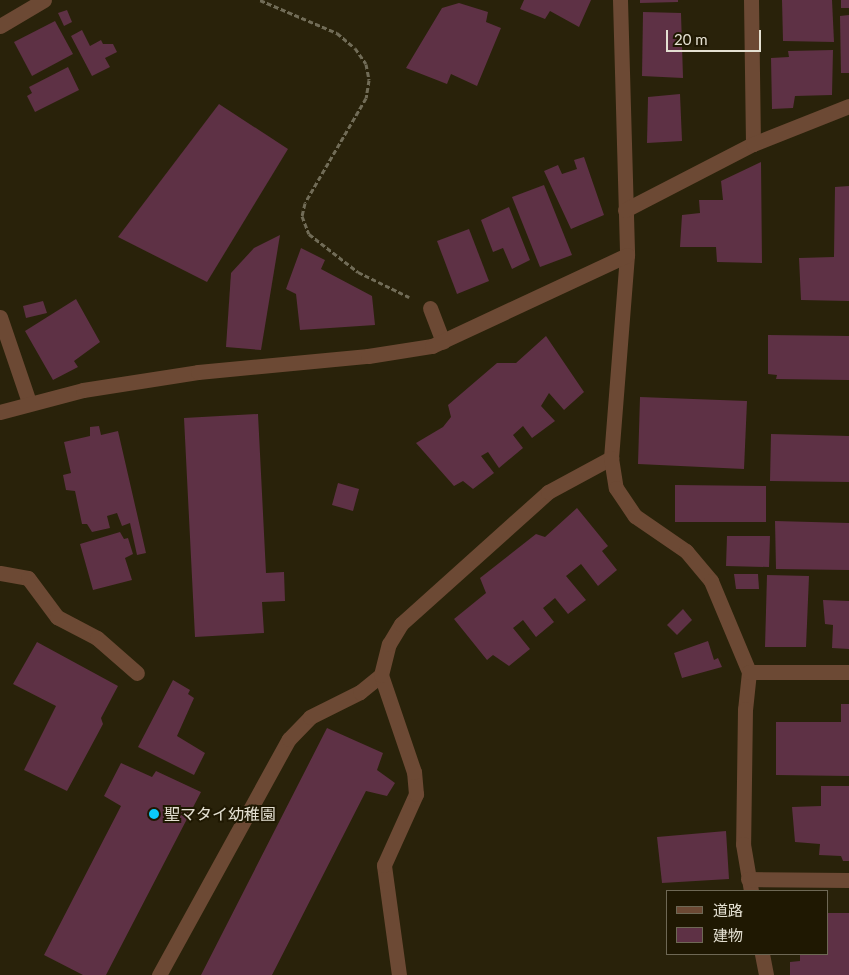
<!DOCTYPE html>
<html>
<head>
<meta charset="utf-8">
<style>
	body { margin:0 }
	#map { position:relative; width:849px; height:975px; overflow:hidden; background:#29220a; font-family:Lato,"Noto Sans JP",sans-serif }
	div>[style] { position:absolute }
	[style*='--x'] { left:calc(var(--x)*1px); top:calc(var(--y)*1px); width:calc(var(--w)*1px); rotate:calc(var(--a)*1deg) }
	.building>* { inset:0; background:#5e3145 }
	.path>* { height:3px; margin-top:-1.5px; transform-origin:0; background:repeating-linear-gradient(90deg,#716c57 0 5px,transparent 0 7.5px) }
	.service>* { height:15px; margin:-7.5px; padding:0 7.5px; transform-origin:7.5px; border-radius:7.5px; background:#6c4934 }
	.minor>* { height:15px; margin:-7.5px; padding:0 7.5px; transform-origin:7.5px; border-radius:7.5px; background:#6c4934 }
	.dots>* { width:14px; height:14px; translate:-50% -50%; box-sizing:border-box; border:2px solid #1f1802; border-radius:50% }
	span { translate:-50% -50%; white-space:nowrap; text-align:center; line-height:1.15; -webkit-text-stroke:4px #1f1802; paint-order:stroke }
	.poi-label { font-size:16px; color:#e4e0d2 }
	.left { translate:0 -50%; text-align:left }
	.legend { position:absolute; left:666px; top:890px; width:162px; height:65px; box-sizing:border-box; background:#1f1802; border:1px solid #6e6855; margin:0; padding:6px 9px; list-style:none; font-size:15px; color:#e4e0d2 }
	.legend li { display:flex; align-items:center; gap:10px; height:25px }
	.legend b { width:25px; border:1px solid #6e6855 }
	.scale { position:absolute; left:666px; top:30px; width:95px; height:22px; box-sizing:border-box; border:2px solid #e4e0d2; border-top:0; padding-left:6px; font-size:15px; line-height:18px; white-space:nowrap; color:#e4e0d2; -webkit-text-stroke:4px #1f1802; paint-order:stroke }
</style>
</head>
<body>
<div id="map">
	<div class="building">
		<div style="clip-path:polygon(524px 0,591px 0,579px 27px,550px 11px,545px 19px,520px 9px)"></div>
		<div style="clip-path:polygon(640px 0,678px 0,678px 2px,640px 3px)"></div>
		<div style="clip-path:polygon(782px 0,832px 0,834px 42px,783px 41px)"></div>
		<div style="clip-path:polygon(841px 0,849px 0,849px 8px,841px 8px)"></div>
		<div style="clip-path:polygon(459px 3px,488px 12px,486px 22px,501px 28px,477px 86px,451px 74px,447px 84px,406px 68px,442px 8px)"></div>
		<div style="clip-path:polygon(67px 10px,72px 22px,64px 26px,58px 13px)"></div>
		<div style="clip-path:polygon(643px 12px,681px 13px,683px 78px,642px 76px)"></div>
		<div style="clip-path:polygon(849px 15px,849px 73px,841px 73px,840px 16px)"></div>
		<div style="clip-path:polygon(55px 21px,73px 54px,32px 76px,14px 42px)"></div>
		<div style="clip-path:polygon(82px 30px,90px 46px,101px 40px,103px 44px,113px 44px,117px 52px,105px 58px,110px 67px,92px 76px,71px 36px)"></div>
		<div style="clip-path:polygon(833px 50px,832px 95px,795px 96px,793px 108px,772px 109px,771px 58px,789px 57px,788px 51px)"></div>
		<div style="clip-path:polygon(68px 67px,79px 90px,35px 112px,27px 96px,32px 93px,29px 87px)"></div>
		<div style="clip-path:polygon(680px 94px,682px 141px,647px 143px,648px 97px)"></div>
		<div style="clip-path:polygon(219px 104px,288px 149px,207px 282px,118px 237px)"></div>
		<div style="clip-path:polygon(584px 157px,604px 215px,571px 229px,544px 171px,558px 165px,562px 174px,577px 169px,574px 160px)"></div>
		<div style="clip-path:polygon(761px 162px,762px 263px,717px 262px,716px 247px,680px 247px,682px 215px,700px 213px,699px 200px,723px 200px,721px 181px)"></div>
		<div style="clip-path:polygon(544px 185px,572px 255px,540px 267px,512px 197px)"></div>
		<div style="clip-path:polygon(849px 186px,849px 301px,801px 300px,799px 258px,834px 257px,835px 187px)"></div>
		<div style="clip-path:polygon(509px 207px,530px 260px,512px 269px,503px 248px,493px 252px,481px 220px)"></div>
		<div style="clip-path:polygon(469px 229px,489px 281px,457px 294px,437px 241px)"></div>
		<div style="clip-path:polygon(280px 235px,261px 350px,226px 347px,231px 273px,254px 248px)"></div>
		<div style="clip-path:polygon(301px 248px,325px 260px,321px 269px,372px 296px,375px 325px,300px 330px,296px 294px,286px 289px)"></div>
		<div style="clip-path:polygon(76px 299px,100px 342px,74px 361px,78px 367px,53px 380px,25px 331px)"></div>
		<div style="clip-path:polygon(43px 301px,47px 313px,26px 318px,23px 306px)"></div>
		<div style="clip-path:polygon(768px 335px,849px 336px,849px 380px,776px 379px,777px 375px,768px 374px)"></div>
		<div style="clip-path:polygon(546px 336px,584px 392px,564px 410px,549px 393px,541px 406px,555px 421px,532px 438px,523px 426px,513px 435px,523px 448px,499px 468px,488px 452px,481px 456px,494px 473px,473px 489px,463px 481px,454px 486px,416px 443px,443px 427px,451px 417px,448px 405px,497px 363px,516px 363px)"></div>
		<div style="clip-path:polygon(640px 397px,747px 401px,744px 469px,638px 464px)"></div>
		<div style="clip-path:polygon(258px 414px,266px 573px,284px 572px,285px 601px,262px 602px,264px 633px,195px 637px,184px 418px)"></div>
		<div style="clip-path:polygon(99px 426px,101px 435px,118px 431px,146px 553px,137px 555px,130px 523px,122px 526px,117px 513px,107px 516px,110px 528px,92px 532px,87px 524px,82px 524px,75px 491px,66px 490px,63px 475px,71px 473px,64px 442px,90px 436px,90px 427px)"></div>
		<div style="clip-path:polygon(771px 434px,849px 436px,849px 482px,770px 481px)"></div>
		<div style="clip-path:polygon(338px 483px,359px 489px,353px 511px,332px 505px)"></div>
		<div style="clip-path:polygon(675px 485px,766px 486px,766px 522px,675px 522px)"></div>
		<div style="clip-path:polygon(577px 508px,608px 546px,602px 551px,617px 570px,598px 586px,581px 564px,566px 576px,586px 600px,568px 614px,555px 598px,543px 608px,554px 622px,536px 637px,523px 620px,513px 628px,530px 649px,509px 666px,493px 655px,487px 660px,454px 619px,486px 593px,480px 578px,536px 534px,545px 537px)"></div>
		<div style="clip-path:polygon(775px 521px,849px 523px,849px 570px,776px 569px)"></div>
		<div style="clip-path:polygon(120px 532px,124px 539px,128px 538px,133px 554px,125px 558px,132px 580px,93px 590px,80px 544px)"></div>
		<div style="clip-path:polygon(727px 536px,770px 536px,769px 567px,726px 566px)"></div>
		<div style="clip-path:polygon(734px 574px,758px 574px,759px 589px,736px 589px)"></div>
		<div style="clip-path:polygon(767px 575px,809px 576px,806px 647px,765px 647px)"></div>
		<div style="clip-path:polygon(823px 600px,849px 601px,849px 649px,832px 648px,833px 625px,825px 624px)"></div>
		<div style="clip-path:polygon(683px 609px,692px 620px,677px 635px,667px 625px)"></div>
		<div style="clip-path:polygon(708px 641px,714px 660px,718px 658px,722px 667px,682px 678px,674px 653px)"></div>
		<div style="clip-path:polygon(37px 642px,118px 686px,101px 718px,103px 724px,67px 791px,24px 770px,56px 706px,13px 684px)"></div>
		<div style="clip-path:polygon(173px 680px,190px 690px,188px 694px,194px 698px,177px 736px,205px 753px,194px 775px,138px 747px)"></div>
		<div style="clip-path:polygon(841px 704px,849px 704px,849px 776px,776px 775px,776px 722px,841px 722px)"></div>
		<div style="clip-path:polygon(327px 728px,383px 753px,377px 770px,395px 783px,387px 796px,366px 791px,272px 975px,201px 975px)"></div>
		<div style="clip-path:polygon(121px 763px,152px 777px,156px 771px,201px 792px,106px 975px,83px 975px,44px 955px,121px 806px,104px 796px)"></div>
		<div style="clip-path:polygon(821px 786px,849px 786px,849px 861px,843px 861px,841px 856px,819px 855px,820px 844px,795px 842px,792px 807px,821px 806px)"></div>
		<div style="clip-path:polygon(726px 831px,729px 879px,662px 883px,657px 837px)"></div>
		<div style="clip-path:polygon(828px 913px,849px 913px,849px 975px,790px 975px,790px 962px,800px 961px,800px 954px,828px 954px)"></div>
	</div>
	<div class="path">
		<div style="--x:260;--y:0;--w:84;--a:23.2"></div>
		<div style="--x:337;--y:33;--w:23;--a:40"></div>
		<div style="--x:355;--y:48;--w:19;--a:55"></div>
		<div style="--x:366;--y:64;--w:16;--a:79"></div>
		<div style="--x:369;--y:80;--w:18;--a:99"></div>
		<div style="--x:366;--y:98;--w:121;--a:120.2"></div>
		<div style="--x:305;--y:203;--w:13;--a:103"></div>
		<div style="--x:302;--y:216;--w:19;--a:69"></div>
		<div style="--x:309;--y:234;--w:62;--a:37.8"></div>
		<div style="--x:358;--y:272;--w:57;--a:26.1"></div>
	</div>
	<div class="service">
		<div style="--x:159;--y:975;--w:269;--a:-61.2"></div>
		<div style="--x:289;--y:739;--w:30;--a:-46"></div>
		<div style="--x:310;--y:717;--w:56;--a:-26.6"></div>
		<div style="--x:360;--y:692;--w:27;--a:-39"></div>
		<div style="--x:399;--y:975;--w:111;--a:-97.8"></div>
		<div style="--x:384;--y:865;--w:78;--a:-65.7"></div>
		<div style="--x:416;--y:794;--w:22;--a:-95"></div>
		<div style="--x:414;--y:772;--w:102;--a:-108.8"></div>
		<div style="--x:381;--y:675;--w:32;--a:-76"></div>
		<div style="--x:389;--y:644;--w:23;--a:-59"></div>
		<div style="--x:401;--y:624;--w:198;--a:-41.9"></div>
		<div style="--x:548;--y:492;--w:72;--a:-28.4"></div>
	</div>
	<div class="minor">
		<div style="--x:620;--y:0;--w:255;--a:88.4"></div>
		<div style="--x:627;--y:255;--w:204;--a:94.5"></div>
		<div style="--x:611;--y:458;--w:30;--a:81"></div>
		<div style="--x:616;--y:488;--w:34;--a:56"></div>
		<div style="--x:635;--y:516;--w:62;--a:34.5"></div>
		<div style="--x:686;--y:551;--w:39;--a:50"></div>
		<div style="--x:711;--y:581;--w:99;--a:67.3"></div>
		<div style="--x:749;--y:672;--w:37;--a:96"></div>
		<div style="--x:745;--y:709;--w:135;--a:90.8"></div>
		<div style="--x:743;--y:844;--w:48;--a:80.3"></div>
		<div style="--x:751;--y:0;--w:144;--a:89.2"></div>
		<div style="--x:0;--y:26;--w:51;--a:-30.6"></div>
		<div style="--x:625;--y:210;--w:144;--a:-27.3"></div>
		<div style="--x:753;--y:144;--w:103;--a:-21.6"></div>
		<div style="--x:430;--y:308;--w:36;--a:69"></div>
		<div style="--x:0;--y:317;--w:90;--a:71.2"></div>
		<div style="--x:0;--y:412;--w:86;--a:-14.8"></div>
		<div style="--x:83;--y:390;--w:116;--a:-8.9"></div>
		<div style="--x:198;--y:372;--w:171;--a:-5.4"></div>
		<div style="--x:368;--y:356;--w:65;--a:-8.9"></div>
		<div style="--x:432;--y:346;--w:215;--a:-25"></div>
		<div style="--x:0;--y:573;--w:28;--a:10"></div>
		<div style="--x:28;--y:578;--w:49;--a:53.4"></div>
		<div style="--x:57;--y:617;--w:45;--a:27.7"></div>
		<div style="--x:97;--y:638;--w:53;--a:41.2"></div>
		<div style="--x:749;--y:672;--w:100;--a:0"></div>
		<div style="--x:748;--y:879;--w:101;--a:0.6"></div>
		<div style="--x:762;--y:954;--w:21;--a:79"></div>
	</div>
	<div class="dots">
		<div style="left:154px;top:814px;background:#0acafa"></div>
	</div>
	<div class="poi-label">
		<span class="left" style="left:164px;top:814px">聖マタイ幼稚園</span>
	</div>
	<ul class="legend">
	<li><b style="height:6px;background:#6c4934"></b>道路</li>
	<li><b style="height:14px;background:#5e3145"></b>建物</li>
	</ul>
	<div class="scale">20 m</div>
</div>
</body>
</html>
